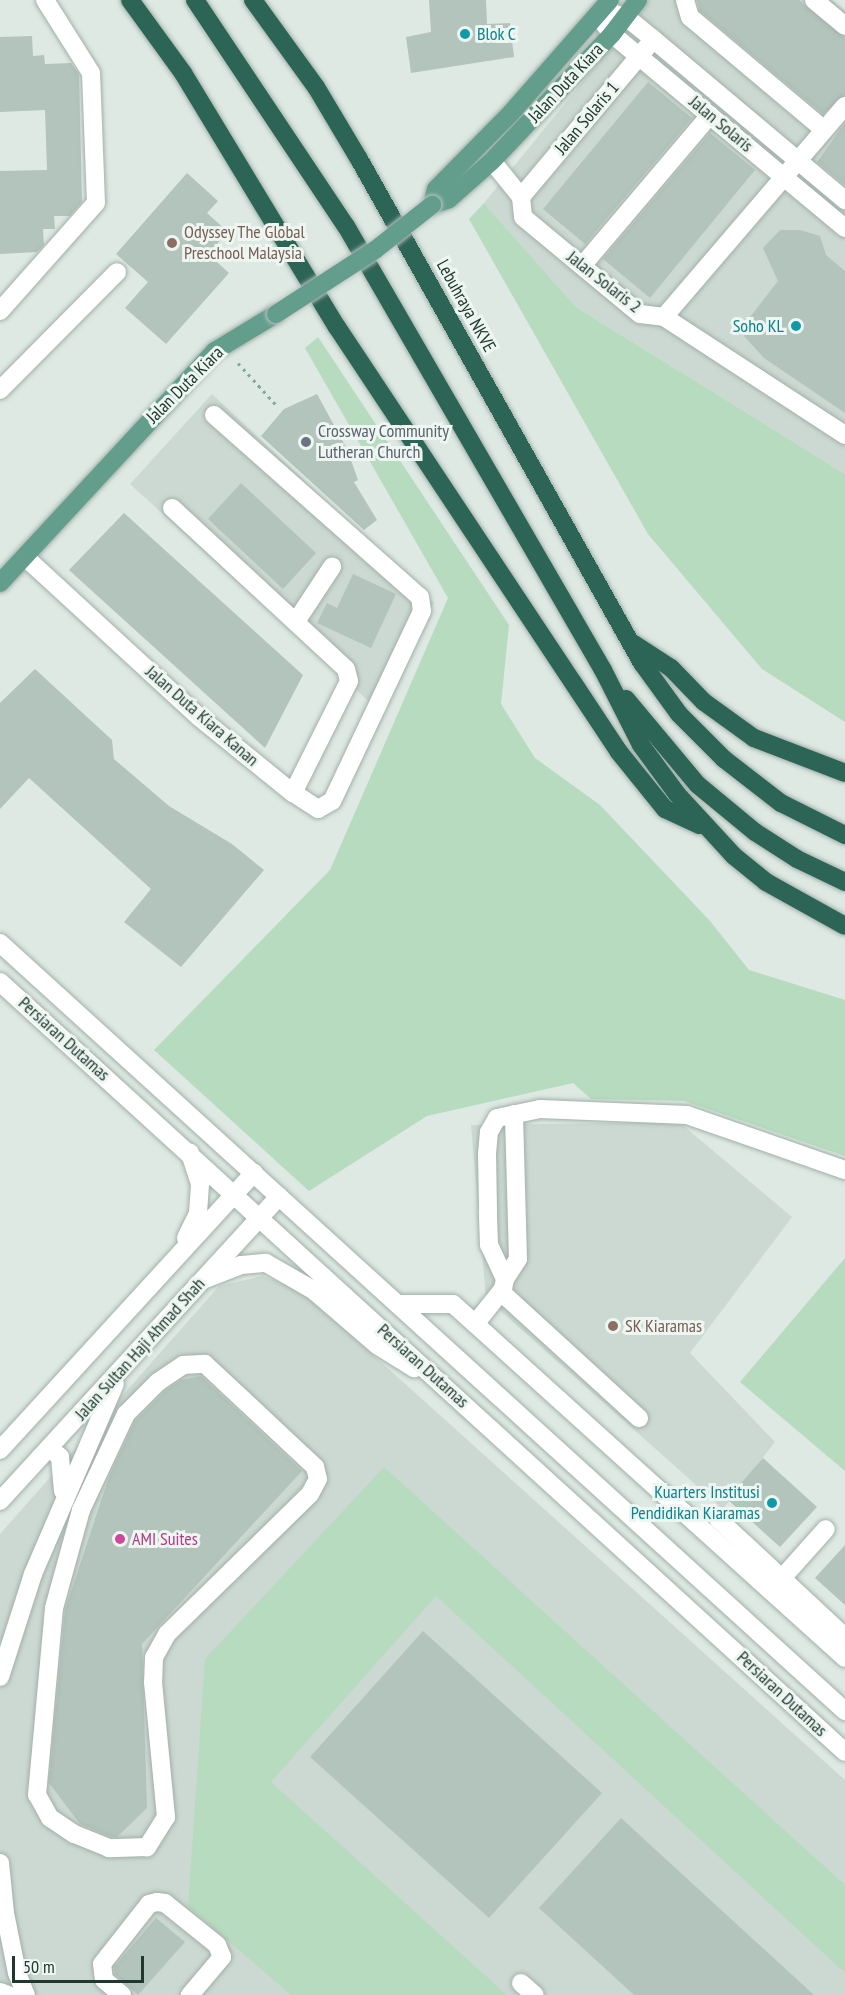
<!DOCTYPE html>
<html>
<head>
<meta charset="utf-8">
<style>
	body { margin:0 }
	#map { position:relative; width:845px; height:1995px; overflow:hidden; background:#dee9e3; font-family:"PT Sans Narrow",sans-serif }
	div>[style] { position:absolute }
	[style*='--x'] { left:calc(var(--x)*1px); top:calc(var(--y)*1px); width:calc(var(--w)*1px); rotate:calc(var(--a)*1deg) }
	.built>* { inset:0; background:#ccd9d2 }
	.green>* { inset:0; background:#b6dbbe }
	.building>* { inset:0; background:#b3c4bc }
	.path>* { height:3px; margin-top:-1.5px; transform-origin:0; background:repeating-linear-gradient(90deg,#7fac9c 0 3px,transparent 0 7.5px) }
	.roads { filter:drop-shadow(0 0 2px #a1b0aa) drop-shadow(0 0 2px #a1b0aa) }
	.minor>* { height:18px; margin:-9px; padding:0 9px; transform-origin:9px; border-radius:9px; background:#fff }
	.major>* { height:18px; margin:-9px; padding:0 9px; transform-origin:9px; border-radius:9px; background:#639e8c }
	.highway>* { height:18px; margin:-9px; padding:0 9px; transform-origin:9px; border-radius:9px; background:#2c6455 }
	.bridges { filter:drop-shadow(0 0 2px #bcc3c1) drop-shadow(0 0 2px #bcc3c1) }
	.major-bridge>* { height:18px; margin:-9px; padding:0 9px; transform-origin:9px; border-radius:9px; background:#639e8c }
	.dots>* { width:16px; height:16px; translate:-50% -50%; box-sizing:border-box; border:3px solid #eef6f2; border-radius:50% }
	span { translate:-50% -50%; white-space:nowrap; text-align:center; line-height:1.15; -webkit-text-stroke:6px #eef6f2; paint-order:stroke }
	.culture-label { font-size:18px; color:#0d838f }
	.left { translate:0 -50%; text-align:left }
	.right { translate:-100% -50%; text-align:right }
	.street-label { font-size:18px; color:#203830 }
	.education-label { font-size:18px; color:#785e54 }
	.worship-label { font-size:18px; color:#5b616d }
	.hotel-label { font-size:18px; color:#b23c85 }
	.scale { position:absolute; left:12px; top:1956px; width:132px; height:27px; box-sizing:border-box; border:3px solid #203830; border-top:0; padding-left:8px; font-size:18px; line-height:21px; white-space:nowrap; color:#203830; -webkit-text-stroke:4px #eef6f2; paint-order:stroke }
</style>
</head>
<body>
<div id="map">
	<div class="built">
		<div style="clip-path:polygon(649px 0,832px 0,845px 11px,845px 474px,576px 307px,484px 203px)"></div>
		<div style="clip-path:polygon(212px 394px,434px 603px,375px 707px,130px 484px)"></div>
		<div style="clip-path:polygon(679px 1122px,792px 1217px,690px 1353px,775px 1442px,723px 1509px,486px 1298px,471px 1125px)"></div>
		<div style="clip-path:polygon(262px 1276px,302px 1291px,845px 1780px,845px 1995px,0 1995px,0 1534px,219px 1286px)"></div>
	</div>
	<div class="green">
		<div style="clip-path:polygon(484px 203px,576px 307px,845px 474px,845px 722px,762px 669px,648px 534px,469px 219px)"></div>
		<div style="clip-path:polygon(318px 337px,509px 625px,501px 704px,535px 758px,600px 805px,710px 921px,749px 970px,845px 1000px,845px 1156px,684px 1101px,591px 1099px,573px 1083px,427px 1116px,309px 1191px,154px 1050px,330px 870px,448px 598px,305px 348px)"></div>
		<div style="clip-path:polygon(845px 1258px,845px 1471px,740px 1382px)"></div>
		<div style="clip-path:polygon(384px 1467px,845px 1885px,845px 1973px,436px 1596px,271px 1782px,507px 1995px,291px 1995px,188px 1906px,205px 1659px)"></div>
	</div>
	<div class="building">
		<div style="clip-path:polygon(429px 0,486px 0,487px 24px,510px 23px,514px 57px,411px 73px,406px 37px,431px 32px)"></div>
		<div style="clip-path:polygon(697px 0,799px 0,845px 38px,845px 95px,823px 114px,700px 11px)"></div>
		<div style="clip-path:polygon(32px 36px,33px 56px,44px 55px,45px 64px,71px 63px,79px 74px,82px 202px,70px 216px,54px 216px,55px 229px,43px 229px,44px 245px,37px 252px,0 254px,0 171px,47px 170px,45px 110px,0 112px,0 37px)"></div>
		<div style="clip-path:polygon(648px 82px,692px 118px,585px 244px,543px 209px)"></div>
		<div style="clip-path:polygon(845px 123px,845px 185px,817px 162px)"></div>
		<div style="clip-path:polygon(710px 133px,755px 170px,650px 298px,603px 259px)"></div>
		<div style="clip-path:polygon(187px 173px,218px 201px,207px 213px,228px 232px,208px 254px,229px 273px,166px 344px,125px 308px,148px 282px,116px 254px)"></div>
		<div style="clip-path:polygon(780px 230px,800px 230px,820px 236px,826px 255px,845px 271px,845px 413px,764px 358px,744px 336px,750px 317px,778px 281px,763px 248px)"></div>
		<div style="clip-path:polygon(317px 394px,347px 449px,358px 480px,354px 482px,377px 520px,364px 530px,261px 436px,284px 409px)"></div>
		<div style="clip-path:polygon(241px 483px,316px 553px,283px 589px,208px 519px)"></div>
		<div style="clip-path:polygon(124px 513px,303px 675px,265px 748px,69px 570px)"></div>
		<div style="clip-path:polygon(353px 574px,396px 594px,371px 648px,317px 623px,327px 603px,337px 608px)"></div>
		<div style="clip-path:polygon(35px 669px,112px 740px,114px 759px,169px 806px,232px 844px,264px 870px,181px 967px,124px 922px,151px 889px,29px 778px,0 809px,0 703px)"></div>
		<div style="clip-path:polygon(201px 1376px,302px 1471px,142px 1644px,147px 1808px,117px 1837px,111px 1837px,80px 1824px,49px 1783px,65px 1610px,109px 1477px,135px 1421px,165px 1391px,181px 1380px)"></div>
		<div style="clip-path:polygon(763px 1458px,817px 1507px,780px 1547px,727px 1499px)"></div>
		<div style="clip-path:polygon(845px 1545px,845px 1605px,815px 1578px)"></div>
		<div style="clip-path:polygon(423px 1631px,602px 1793px,489px 1918px,310px 1757px)"></div>
		<div style="clip-path:polygon(621px 1818px,814px 1995px,634px 1995px,539px 1908px)"></div>
		<div style="clip-path:polygon(156px 1918px,185px 1942px,138px 1995px,115px 1974px,114px 1967px)"></div>
	</div>
	<div class="path">
		<div style="--x:238;--y:363;--w:59;--a:47.7"></div>
	</div>
	<div class="roads">
		<div class="minor">
			<div style="--x:685;--y:0;--w:18;--a:74"></div>
			<div style="--x:690;--y:17;--w:175;--a:40.1"></div>
			<div style="--x:814;--y:0;--w:40;--a:40"></div>
			<div style="--x:609;--y:2;--w:23;--a:100"></div>
			<div style="--x:605;--y:25;--w:11;--a:52"></div>
			<div style="--x:612;--y:34;--w:303;--a:39.8"></div>
			<div style="--x:611;--y:13;--w:16;--a:15"></div>
			<div style="--x:626;--y:17;--w:35;--a:39"></div>
			<div style="--x:653;--y:39;--w:251;--a:40"></div>
			<div style="--x:492;--y:161;--w:46;--a:51.1"></div>
			<div style="--x:521;--y:197;--w:20;--a:84"></div>
			<div style="--x:523;--y:217;--w:152;--a:39.7"></div>
			<div style="--x:640;--y:314;--w:24;--a:7"></div>
			<div style="--x:664;--y:317;--w:216;--a:33.1"></div>
			<div style="--x:521;--y:197;--w:196;--a:-50"></div>
			<div style="--x:582;--y:266;--w:198;--a:-49.7"></div>
			<div style="--x:0;--y:311;--w:144;--a:-48.4"></div>
			<div style="--x:96;--y:203;--w:130;--a:-92.2"></div>
			<div style="--x:91;--y:73;--w:86;--a:-122.2"></div>
			<div style="--x:664;--y:317;--w:278;--a:-49.4"></div>
			<div style="--x:0;--y:390;--w:166;--a:-45.2"></div>
			<div style="--x:214;--y:415;--w:275;--a:41.5"></div>
			<div style="--x:420;--y:597;--w:14;--a:82"></div>
			<div style="--x:422;--y:611;--w:210;--a:115.3"></div>
			<div style="--x:332;--y:801;--w:16;--a:150"></div>
			<div style="--x:318;--y:809;--w:30;--a:-147"></div>
			<div style="--x:25;--y:557;--w:236;--a:42.6"></div>
			<div style="--x:199;--y:717;--w:121;--a:39"></div>
			<div style="--x:293;--y:793;--w:125;--a:-63.4"></div>
			<div style="--x:349;--y:681;--w:12;--a:-104"></div>
			<div style="--x:346;--y:669;--w:237;--a:-137.2"></div>
			<div style="--x:297;--y:620;--w:64;--a:-56.6"></div>
			<div style="--x:0;--y:943;--w:1142;--a:42.27"></div>
			<div style="--x:0;--y:982;--w:1143;--a:42.34"></div>
			<div style="--x:186;--y:1238;--w:28;--a:-64"></div>
			<div style="--x:198;--y:1213;--w:29;--a:-86"></div>
			<div style="--x:200;--y:1184;--w:33;--a:-108"></div>
			<div style="--x:205;--y:1279;--w:39;--a:-21"></div>
			<div style="--x:241;--y:1265;--w:25;--a:-5"></div>
			<div style="--x:266;--y:1263;--w:54;--a:29.9"></div>
			<div style="--x:313;--y:1290;--w:84;--a:40.7"></div>
			<div style="--x:377;--y:1345;--w:44;--a:31.9"></div>
			<div style="--x:505;--y:1279;--w:24;--a:-57"></div>
			<div style="--x:518;--y:1259;--w:145;--a:-91.6"></div>
			<div style="--x:501;--y:1292;--w:187;--a:42.4"></div>
			<div style="--x:399;--y:1304;--w:54;--a:0"></div>
			<div style="--x:453;--y:1304;--w:528;--a:42.08"></div>
			<div style="--x:475;--y:1324;--w:45;--a:-51.3"></div>
			<div style="--x:503;--y:1289;--w:10;--a:-79"></div>
			<div style="--x:505;--y:1279;--w:38;--a:-115"></div>
			<div style="--x:489;--y:1245;--w:35;--a:-92"></div>
			<div style="--x:488;--y:1210;--w:56;--a:-91"></div>
			<div style="--x:487;--y:1154;--w:22;--a:-85"></div>
			<div style="--x:489;--y:1132;--w:16;--a:-60"></div>
			<div style="--x:497;--y:1118;--w:44;--a:-11.8"></div>
			<div style="--x:540;--y:1109;--w:147;--a:2.3"></div>
			<div style="--x:687;--y:1115;--w:167;--a:19.2"></div>
			<div style="--x:205;--y:1364;--w:151;--a:43.1"></div>
			<div style="--x:315;--y:1467;--w:12;--a:76"></div>
			<div style="--x:318;--y:1479;--w:17;--a:118"></div>
			<div style="--x:310;--y:1494;--w:200;--a:135.6"></div>
			<div style="--x:167;--y:1634;--w:26;--a:119"></div>
			<div style="--x:154;--y:1657;--w:25;--a:92"></div>
			<div style="--x:153;--y:1682;--w:136;--a:84.5"></div>
			<div style="--x:166;--y:1817;--w:36;--a:122"></div>
			<div style="--x:147;--y:1847;--w:38;--a:178"></div>
			<div style="--x:109;--y:1848;--w:38;--a:-158"></div>
			<div style="--x:74;--y:1834;--w:29;--a:-146"></div>
			<div style="--x:50;--y:1818;--w:26;--a:-119"></div>
			<div style="--x:37;--y:1795;--w:188;--a:-84.8"></div>
			<div style="--x:54;--y:1608;--w:102;--a:-74.6"></div>
			<div style="--x:81;--y:1510;--w:106;--a:-64.9"></div>
			<div style="--x:126;--y:1414;--w:45;--a:-45"></div>
			<div style="--x:158;--y:1382;--w:30;--a:-34"></div>
			<div style="--x:183;--y:1365;--w:22;--a:-3"></div>
			<div style="--x:49;--y:1448;--w:14;--a:39"></div>
			<div style="--x:60;--y:1457;--w:34;--a:85"></div>
			<div style="--x:0;--y:1450;--w:376;--a:-47.5"></div>
			<div style="--x:0;--y:1501;--w:413;--a:-47.5"></div>
			<div style="--x:718;--y:1519;--w:173;--a:42.9"></div>
			<div style="--x:775;--y:1586;--w:76;--a:-48.2"></div>
			<div style="--x:0;--y:1677;--w:108;--a:-72.2"></div>
			<div style="--x:33;--y:1574;--w:207;--a:-66.7"></div>
			<div style="--x:0;--y:1863;--w:50;--a:84.3"></div>
			<div style="--x:5;--y:1913;--w:61;--a:78.7"></div>
			<div style="--x:17;--y:1973;--w:24;--a:68"></div>
			<div style="--x:521;--y:1983;--w:18;--a:41"></div>
			<div style="--x:0;--y:1992;--w:9;--a:21"></div>
			<div style="--x:122;--y:1995;--w:23;--a:-140"></div>
			<div style="--x:104;--y:1980;--w:16;--a:-97"></div>
			<div style="--x:102;--y:1964;--w:76;--a:-51.9"></div>
			<div style="--x:149;--y:1904;--w:8;--a:-14"></div>
			<div style="--x:157;--y:1902;--w:8;--a:7"></div>
			<div style="--x:165;--y:1903;--w:67;--a:38.9"></div>
			<div style="--x:217;--y:1945;--w:13;--a:67"></div>
			<div style="--x:222;--y:1957;--w:50;--a:130.1"></div>
		</div>
		<div class="major">
			<div style="--x:432;--y:205;--w:18;--a:-19"></div>
			<div style="--x:449;--y:199;--w:57;--a:-41.5"></div>
			<div style="--x:492;--y:161;--w:175;--a:-46.6"></div>
			<div style="--x:612;--y:34;--w:43;--a:-52.6"></div>
			<div style="--x:432;--y:205;--w:16;--a:-76"></div>
			<div style="--x:436;--y:189;--w:107;--a:-45.4"></div>
			<div style="--x:511;--y:113;--w:150;--a:-48.8"></div>
			<div style="--x:0;--y:583;--w:316;--a:-47.2"></div>
			<div style="--x:215;--y:351;--w:71;--a:-31.2"></div>
		</div>
		<div class="highway">
			<div style="--x:130;--y:0;--w:90;--a:54"></div>
			<div style="--x:183;--y:73;--w:297;--a:58.8"></div>
			<div style="--x:337;--y:327;--w:510;--a:56.43"></div>
			<div style="--x:619;--y:752;--w:73;--a:51.1"></div>
			<div style="--x:665;--y:809;--w:38;--a:25"></div>
			<div style="--x:195;--y:0;--w:272;--a:56.3"></div>
			<div style="--x:346;--y:226;--w:513;--a:59.94"></div>
			<div style="--x:603;--y:670;--w:84;--a:63.1"></div>
			<div style="--x:641;--y:745;--w:61;--a:53.7"></div>
			<div style="--x:677;--y:794;--w:84;--a:47.4"></div>
			<div style="--x:734;--y:856;--w:41;--a:39.1"></div>
			<div style="--x:766;--y:882;--w:90;--a:29.1"></div>
			<div style="--x:253;--y:0;--w:107;--a:54.1"></div>
			<div style="--x:316;--y:87;--w:84;--a:59.2"></div>
			<div style="--x:359;--y:159;--w:578;--a:60.69"></div>
			<div style="--x:642;--y:663;--w:63;--a:54"></div>
			<div style="--x:679;--y:714;--w:64;--a:45"></div>
			<div style="--x:724;--y:759;--w:72;--a:37.7"></div>
			<div style="--x:781;--y:803;--w:72;--a:26.6"></div>
			<div style="--x:634;--y:644;--w:44;--a:33"></div>
			<div style="--x:671;--y:668;--w:47;--a:45.9"></div>
			<div style="--x:704;--y:702;--w:62;--a:35.8"></div>
			<div style="--x:754;--y:738;--w:97;--a:21"></div>
			<div style="--x:626;--y:699;--w:112;--a:50.1"></div>
			<div style="--x:698;--y:785;--w:74;--a:39.5"></div>
			<div style="--x:755;--y:832;--w:50;--a:32.7"></div>
			<div style="--x:797;--y:859;--w:53;--a:25.6"></div>
		</div>
	</div>
	<div class="bridges">
		<div class="major-bridge">
			<div style="--x:276;--y:314;--w:118;--a:-32.9"></div>
			<div style="--x:375;--y:250;--w:73;--a:-38.3"></div>
		</div>
	</div>
	<div class="dots">
		<div style="left:465px;top:34px;background:#0f9aa8"></div>
		<div style="left:172px;top:243px;background:#8d6e63"></div>
		<div style="left:796px;top:326px;background:#0f9aa8"></div>
		<div style="left:306px;top:442px;background:#6b7280"></div>
		<div style="left:613px;top:1326px;background:#8d6e63"></div>
		<div style="left:772px;top:1503px;background:#0f9aa8"></div>
		<div style="left:120px;top:1539px;background:#d1479c"></div>
	</div>
	<div class="culture-label">
		<span class="left" style="left:477px;top:34px">Blok C</span>
		<span class="right" style="left:784px;top:326px">Soho KL</span>
		<span class="right" style="left:760px;top:1503px">Kuarters Institusi<br>Pendidikan Kiaramas</span>
	</div>
	<div class="street-label">
		<span style="left:566px;top:83px;rotate:-47deg">Jalan Duta Kiara</span>
		<span style="left:587px;top:118px;rotate:-50deg">Jalan Solaris 1</span>
		<span style="left:721px;top:124px;rotate:40deg">Jalan Solaris</span>
		<span style="left:604px;top:282px;rotate:38deg">Jalan Solaris 2</span>
		<span style="left:466px;top:306px;rotate:61deg">Lebuhraya NKVE</span>
		<span style="left:185px;top:385px;rotate:-45deg">Jalan Duta Kiara</span>
		<span style="left:202px;top:716px;rotate:41deg">Jalan Duta Kiara Kanan</span>
		<span style="left:64px;top:1039px;rotate:42deg">Persiaran Dutamas</span>
		<span style="left:140px;top:1349px;rotate:-48deg">Jalan Sultan Haji Ahmad Shah</span>
		<span style="left:423px;top:1366px;rotate:42deg">Persiaran Dutamas</span>
		<span style="left:782px;top:1694px;rotate:43deg">Persiaran Dutamas</span>
	</div>
	<div class="education-label">
		<span class="left" style="left:184px;top:243px">Odyssey The Global<br>Preschool Malaysia</span>
		<span class="left" style="left:625px;top:1326px">SK Kiaramas</span>
	</div>
	<div class="worship-label">
		<span class="left" style="left:318px;top:442px">Crossway Community<br>Lutheran Church</span>
	</div>
	<div class="hotel-label">
		<span class="left" style="left:132px;top:1539px">AMI Suites</span>
	</div>
	<div class="scale">50 m</div>
</div>
</body>
</html>
